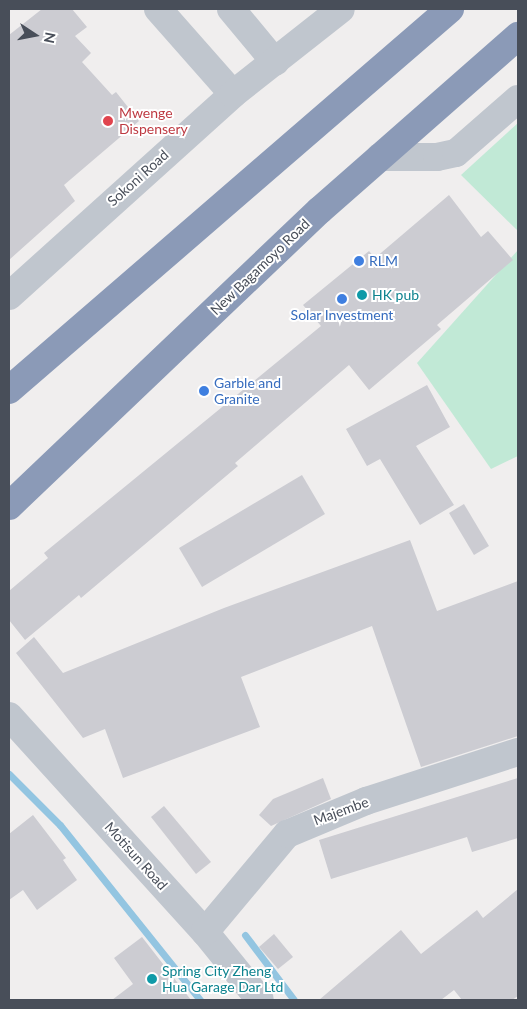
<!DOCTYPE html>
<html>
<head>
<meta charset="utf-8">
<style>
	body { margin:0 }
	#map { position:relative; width:527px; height:1009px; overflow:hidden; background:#f0eeee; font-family:Lato,sans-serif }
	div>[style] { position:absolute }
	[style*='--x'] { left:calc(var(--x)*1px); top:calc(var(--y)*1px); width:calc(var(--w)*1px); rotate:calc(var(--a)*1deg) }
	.green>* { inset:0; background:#c1e9d6 }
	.stream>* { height:7px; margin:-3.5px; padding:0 3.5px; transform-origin:3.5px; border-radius:3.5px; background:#93c5e1 }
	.building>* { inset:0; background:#ccccd2 }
	.minor>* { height:28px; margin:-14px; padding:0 14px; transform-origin:14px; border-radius:14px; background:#c0c6ce }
	.highway>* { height:28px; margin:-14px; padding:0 14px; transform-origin:14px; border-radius:14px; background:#8b9ab7 }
	.dots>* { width:14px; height:14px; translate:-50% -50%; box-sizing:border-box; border:2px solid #fff; border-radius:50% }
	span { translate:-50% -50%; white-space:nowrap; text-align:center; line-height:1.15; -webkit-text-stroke:4px #fff; paint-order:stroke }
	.health-label { font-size:14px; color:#be3a42 }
	.left { translate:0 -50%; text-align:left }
	.street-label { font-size:14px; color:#484e59 }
	.shop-label { font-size:14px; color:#366cbe }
	.culture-label { font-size:14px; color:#0d838f }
	.frame { position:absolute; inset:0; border:10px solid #484e59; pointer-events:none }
	.north { position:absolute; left:10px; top:10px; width:50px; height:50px; -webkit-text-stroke:4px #fff; paint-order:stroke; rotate:101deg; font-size:14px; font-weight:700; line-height:20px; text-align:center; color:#484e59 }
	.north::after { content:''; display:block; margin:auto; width:18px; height:22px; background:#484e59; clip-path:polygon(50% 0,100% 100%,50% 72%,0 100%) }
</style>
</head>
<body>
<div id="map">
	<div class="green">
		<div style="clip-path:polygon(518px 123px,518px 231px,461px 175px)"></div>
		<div style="clip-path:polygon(518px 250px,518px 456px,491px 469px,417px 363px)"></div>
	</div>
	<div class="stream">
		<div style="--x:9;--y:774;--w:72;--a:45"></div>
		<div style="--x:60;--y:825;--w:224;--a:51.3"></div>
		<div style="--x:245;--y:935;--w:81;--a:53"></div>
	</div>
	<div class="building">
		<div style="clip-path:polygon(42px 9px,72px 9px,87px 27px,75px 36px,91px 53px,82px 62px,112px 95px,116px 92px,139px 121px,64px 185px,75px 201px,9px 260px,9px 35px)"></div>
		<div style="clip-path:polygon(449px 195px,481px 237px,488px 231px,513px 260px,437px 325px,441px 329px,369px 390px,349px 365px,235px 463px,238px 466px,81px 598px,79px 595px,25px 640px,9px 620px,9px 591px,48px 558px,44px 553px,321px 326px,303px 305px,369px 251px,375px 258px)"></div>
		<div style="clip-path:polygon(427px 385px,450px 427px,416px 446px,454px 505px,420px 525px,380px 459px,367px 466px,346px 429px)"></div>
		<div style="clip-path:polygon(302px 475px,325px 514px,202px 587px,179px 548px)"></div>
		<div style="clip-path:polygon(464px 504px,489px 546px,474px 555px,449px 513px)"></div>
		<div style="clip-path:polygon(410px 540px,437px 611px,518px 581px,518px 736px,421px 767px,372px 626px,241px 677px,260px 727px,123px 778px,105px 729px,83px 738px,16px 653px,34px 637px,63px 673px,224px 608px)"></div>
		<div style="clip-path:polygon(323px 778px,331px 799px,271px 826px,259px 815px,273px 799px)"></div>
		<div style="clip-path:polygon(518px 778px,518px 838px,472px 852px,467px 837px,331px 879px,319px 840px)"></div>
		<div style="clip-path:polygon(164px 806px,211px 862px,196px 874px,151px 817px)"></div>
		<div style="clip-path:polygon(33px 815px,66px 858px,63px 860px,77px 880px,37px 910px,23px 890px,9px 900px,9px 834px)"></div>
		<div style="clip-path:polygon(518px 889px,518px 996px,512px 1000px,462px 1000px,454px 990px,441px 1000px,319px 1000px,401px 930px,421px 954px,477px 910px,483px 918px)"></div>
		<div style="clip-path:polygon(274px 934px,293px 957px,278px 969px,259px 947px)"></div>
		<div style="clip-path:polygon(142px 937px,191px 1000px,112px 1000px,133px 984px,114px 958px)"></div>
	</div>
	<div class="minor">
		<div style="--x:158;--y:9;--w:113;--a:48.6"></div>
		<div style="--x:231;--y:9;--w:69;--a:50.3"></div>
		<div style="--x:380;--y:157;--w:57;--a:0"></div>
		<div style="--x:437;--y:157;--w:19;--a:-12"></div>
		<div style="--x:456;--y:153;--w:82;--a:-41.1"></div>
		<div style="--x:9;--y:296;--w:302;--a:-42"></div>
		<div style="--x:233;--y:94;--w:137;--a:-38.2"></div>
		<div style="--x:9;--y:716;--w:292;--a:47.8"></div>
		<div style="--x:205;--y:932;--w:87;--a:51"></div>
		<div style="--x:205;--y:932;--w:128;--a:-50.1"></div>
		<div style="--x:287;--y:834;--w:86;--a:-22.7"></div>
		<div style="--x:366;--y:801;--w:160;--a:-17.9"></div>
	</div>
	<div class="highway">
		<div style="--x:9;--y:390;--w:583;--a:-40.83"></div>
		<div style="--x:9;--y:506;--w:429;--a:-43.6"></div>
		<div style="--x:320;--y:210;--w:264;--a:-41.3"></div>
	</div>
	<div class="dots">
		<div style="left:108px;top:121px;background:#e0444e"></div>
		<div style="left:359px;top:261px;background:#3f7fe0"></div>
		<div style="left:362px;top:295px;background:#0f9aa8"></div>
		<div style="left:342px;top:299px;background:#3f7fe0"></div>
		<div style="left:204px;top:391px;background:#3f7fe0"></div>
		<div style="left:152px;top:979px;background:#0f9aa8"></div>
	</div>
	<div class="health-label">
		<span class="left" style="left:119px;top:121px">Mwenge<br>Dispensery</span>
	</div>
	<div class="street-label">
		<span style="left:138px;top:178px;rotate:-42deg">Sokoni Road</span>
		<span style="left:260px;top:267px;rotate:-44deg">New Bagamoyo Road</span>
		<span style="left:341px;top:811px;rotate:-20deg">Majembe</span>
		<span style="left:136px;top:856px;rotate:48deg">Motisun Road</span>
	</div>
	<div class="shop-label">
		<span class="left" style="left:369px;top:261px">RLM</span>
		<span style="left:342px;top:315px">Solar Investment</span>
		<span class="left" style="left:214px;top:391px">Garble and<br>Granite</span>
	</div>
	<div class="culture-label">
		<span class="left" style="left:372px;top:295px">HK pub</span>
		<span class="left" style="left:162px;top:979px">Spring City Zheng<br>Hua Garage Dar Ltd</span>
	</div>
	<div class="frame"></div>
	<div class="north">N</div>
</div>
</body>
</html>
